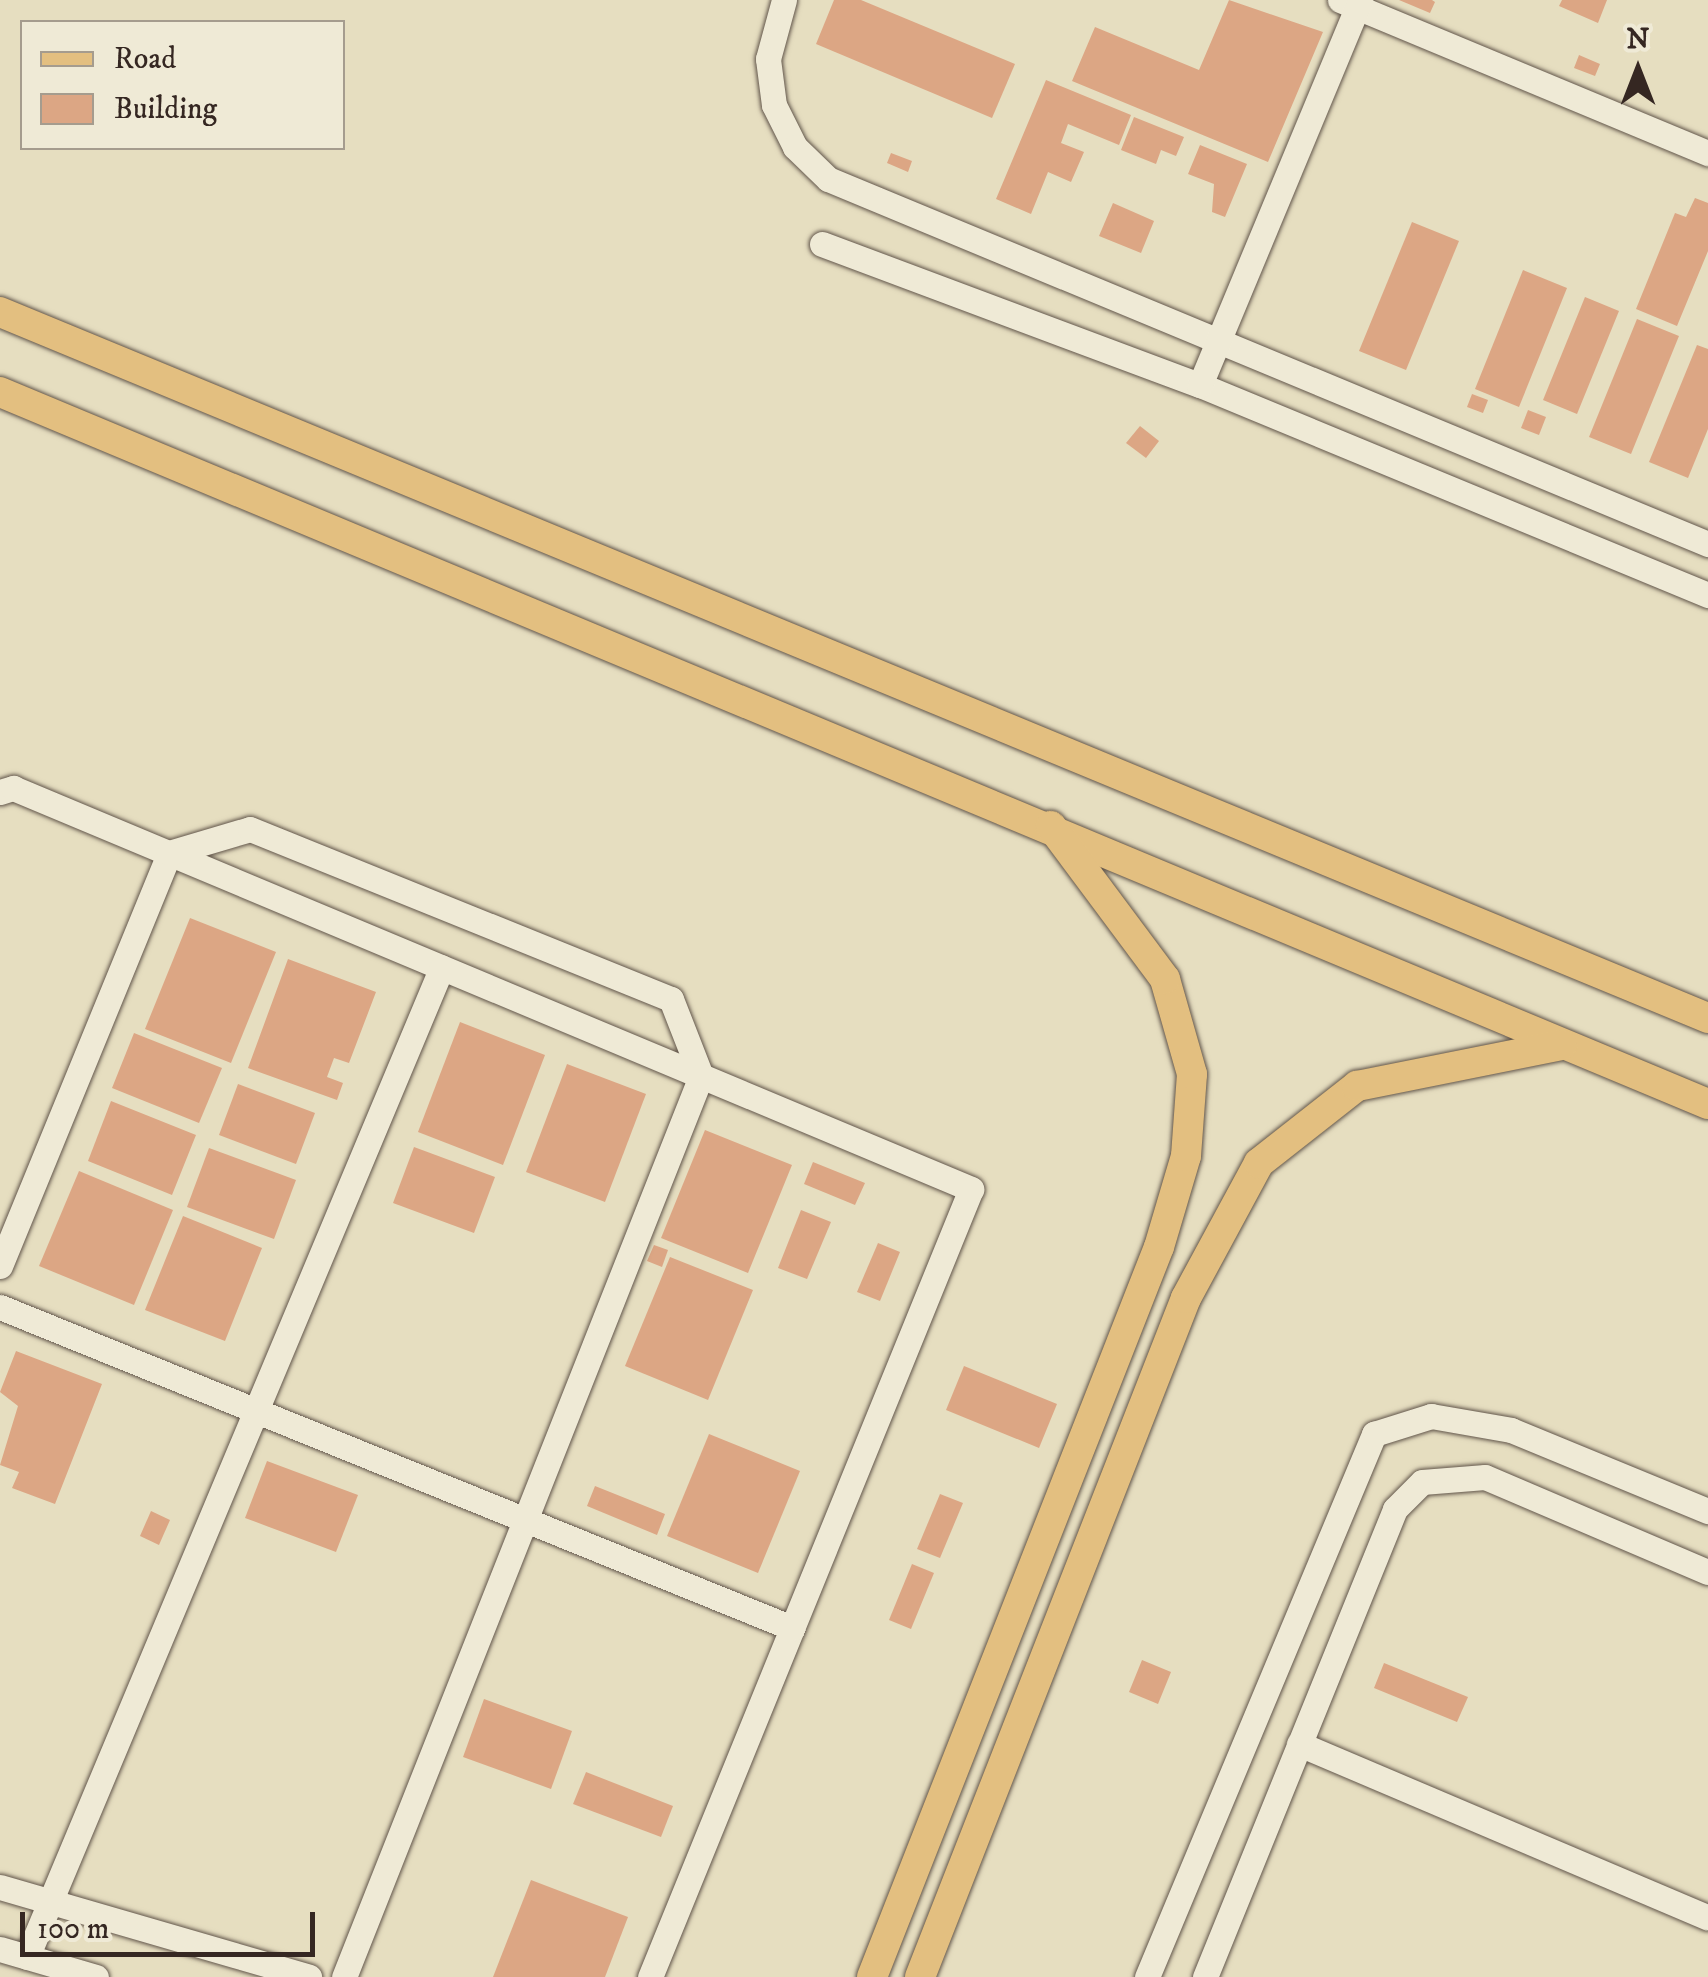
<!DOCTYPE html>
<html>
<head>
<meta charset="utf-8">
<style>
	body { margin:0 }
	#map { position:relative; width:1708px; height:1977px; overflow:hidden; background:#e6dec0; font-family:"IM FELL DW Pica",serif }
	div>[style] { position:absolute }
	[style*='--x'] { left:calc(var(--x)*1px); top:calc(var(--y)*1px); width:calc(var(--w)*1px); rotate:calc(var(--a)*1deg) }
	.building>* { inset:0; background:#dca684 }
	.roads { filter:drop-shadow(0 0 2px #61554a) drop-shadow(0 0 2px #61554a) }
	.minor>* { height:25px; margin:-12.5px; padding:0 12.5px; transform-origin:12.5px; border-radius:12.5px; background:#efead6 }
	.major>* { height:30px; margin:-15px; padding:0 15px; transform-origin:15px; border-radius:15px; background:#e3bf80 }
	span { translate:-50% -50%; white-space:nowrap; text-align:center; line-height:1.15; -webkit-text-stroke:8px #efead6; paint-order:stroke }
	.legend { position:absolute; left:20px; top:20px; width:325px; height:130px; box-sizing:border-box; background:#efead6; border:2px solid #a59c8e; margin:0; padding:12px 18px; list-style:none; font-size:30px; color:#352722 }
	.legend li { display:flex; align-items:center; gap:20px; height:50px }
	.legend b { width:50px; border:2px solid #a59c8e }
	.north { position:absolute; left:1588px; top:20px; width:100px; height:100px; -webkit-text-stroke:8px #efead6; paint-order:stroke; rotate:0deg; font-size:28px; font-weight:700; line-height:40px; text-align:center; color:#352722 }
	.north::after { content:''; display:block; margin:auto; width:35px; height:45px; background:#352722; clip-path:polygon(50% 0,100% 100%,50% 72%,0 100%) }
	.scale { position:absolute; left:20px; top:1912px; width:295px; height:45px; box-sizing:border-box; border:5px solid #352722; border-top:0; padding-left:12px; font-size:30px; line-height:35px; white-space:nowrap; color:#352722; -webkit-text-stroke:8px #efead6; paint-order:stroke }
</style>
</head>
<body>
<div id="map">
	<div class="building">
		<div style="clip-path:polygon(834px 0,861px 0,1015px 64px,992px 118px,816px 44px)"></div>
		<div style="clip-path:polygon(1229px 0,1323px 32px,1268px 162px,1072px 81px,1095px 27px,1199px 70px)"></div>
		<div style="clip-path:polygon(1399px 0,1432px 0,1435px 2px,1430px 13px)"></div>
		<div style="clip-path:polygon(1562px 0,1607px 0,1598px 23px,1559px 6px)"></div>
		<div style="clip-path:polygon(1579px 55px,1600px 64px,1595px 76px,1574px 68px)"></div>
		<div style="clip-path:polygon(1046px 80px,1131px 115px,1119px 145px,1068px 124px,1061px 143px,1084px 152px,1071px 182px,1048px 172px,1031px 214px,996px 199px)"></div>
		<div style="clip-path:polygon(1134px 117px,1184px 137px,1176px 156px,1161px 150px,1156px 164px,1121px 150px)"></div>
		<div style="clip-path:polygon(1200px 145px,1247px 164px,1225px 217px,1212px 212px,1214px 184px,1188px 174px)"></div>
		<div style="clip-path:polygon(891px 153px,912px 161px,908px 172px,887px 163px)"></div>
		<div style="clip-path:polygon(1695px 198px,1708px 203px,1708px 251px,1677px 326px,1636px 309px,1675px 213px,1686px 217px)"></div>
		<div style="clip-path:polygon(1113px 203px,1154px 221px,1141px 253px,1099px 236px)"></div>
		<div style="clip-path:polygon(1412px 222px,1459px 241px,1406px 370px,1359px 351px)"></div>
		<div style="clip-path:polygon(1523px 270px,1567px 288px,1519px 407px,1475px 389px)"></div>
		<div style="clip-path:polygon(1585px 297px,1619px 311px,1577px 414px,1543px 400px)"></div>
		<div style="clip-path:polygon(1637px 319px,1679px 336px,1631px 454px,1589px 437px)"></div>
		<div style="clip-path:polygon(1697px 345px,1708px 349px,1708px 429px,1688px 478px,1649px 462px)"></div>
		<div style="clip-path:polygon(1472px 394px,1488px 400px,1483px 413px,1467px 407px)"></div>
		<div style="clip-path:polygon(1528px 410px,1546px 417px,1539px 435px,1521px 428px)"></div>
		<div style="clip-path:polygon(1140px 426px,1159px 441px,1146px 458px,1126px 443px)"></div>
		<div style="clip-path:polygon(190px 918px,276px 952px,231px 1063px,145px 1029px)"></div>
		<div style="clip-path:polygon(288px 959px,376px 992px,349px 1063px,334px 1058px,327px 1077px,343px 1083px,337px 1100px,248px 1068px)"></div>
		<div style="clip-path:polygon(460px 1022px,545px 1055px,503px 1165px,418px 1132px)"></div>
		<div style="clip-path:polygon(134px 1033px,222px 1068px,199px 1123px,112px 1088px)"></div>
		<div style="clip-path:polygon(567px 1064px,646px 1094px,605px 1202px,526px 1172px)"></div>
		<div style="clip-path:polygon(238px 1084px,315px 1113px,296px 1164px,219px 1135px)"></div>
		<div style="clip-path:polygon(111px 1101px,196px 1135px,172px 1195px,88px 1161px)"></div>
		<div style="clip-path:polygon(705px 1130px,792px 1165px,748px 1273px,661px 1238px)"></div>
		<div style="clip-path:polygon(414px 1147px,495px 1177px,474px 1233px,393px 1203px)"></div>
		<div style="clip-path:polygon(209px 1148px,296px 1180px,274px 1239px,187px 1207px)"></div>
		<div style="clip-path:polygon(813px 1162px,865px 1183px,855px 1205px,804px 1184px)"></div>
		<div style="clip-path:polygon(79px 1171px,173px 1210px,134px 1305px,39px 1266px)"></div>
		<div style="clip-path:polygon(801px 1210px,831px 1222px,807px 1279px,778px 1268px)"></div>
		<div style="clip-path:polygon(183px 1216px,262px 1248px,225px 1341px,145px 1310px)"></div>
		<div style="clip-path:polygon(878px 1243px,900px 1252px,880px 1301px,857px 1292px)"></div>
		<div style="clip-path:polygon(654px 1245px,668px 1250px,662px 1267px,647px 1261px)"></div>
		<div style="clip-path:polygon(670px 1257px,753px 1290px,708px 1400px,625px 1366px)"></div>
		<div style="clip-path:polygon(16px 1351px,102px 1384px,55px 1504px,12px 1488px,19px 1472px,0 1465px,18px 1406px,0 1392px)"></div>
		<div style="clip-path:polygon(964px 1366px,1057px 1404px,1039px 1448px,946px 1410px)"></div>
		<div style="clip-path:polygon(709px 1434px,800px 1471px,758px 1573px,667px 1536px)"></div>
		<div style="clip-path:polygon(267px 1461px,358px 1495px,336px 1552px,245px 1518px)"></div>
		<div style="clip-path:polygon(595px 1486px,665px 1514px,657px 1535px,587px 1506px)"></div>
		<div style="clip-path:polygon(940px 1494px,963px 1503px,940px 1558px,917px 1549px)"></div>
		<div style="clip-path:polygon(151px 1511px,170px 1520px,159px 1545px,140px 1536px)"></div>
		<div style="clip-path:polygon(912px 1564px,934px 1573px,911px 1629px,889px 1620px)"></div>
		<div style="clip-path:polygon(1142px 1660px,1171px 1672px,1158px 1704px,1129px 1692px)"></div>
		<div style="clip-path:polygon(1384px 1663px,1468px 1697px,1457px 1722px,1374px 1688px)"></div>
		<div style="clip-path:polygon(484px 1699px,572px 1731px,551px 1789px,463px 1757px)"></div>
		<div style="clip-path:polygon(586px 1772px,673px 1806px,661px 1837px,573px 1804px)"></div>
		<div style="clip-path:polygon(531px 1880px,628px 1917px,605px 1977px,493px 1977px)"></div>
	</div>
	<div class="roads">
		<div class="minor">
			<div style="--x:784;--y:0;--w:61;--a:105.2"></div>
			<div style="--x:768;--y:59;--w:46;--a:82.6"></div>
			<div style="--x:774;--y:105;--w:47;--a:63.4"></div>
			<div style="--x:795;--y:147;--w:46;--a:44.1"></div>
			<div style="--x:828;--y:179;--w:953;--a:22.53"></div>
			<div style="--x:1340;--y:0;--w:399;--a:22.6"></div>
			<div style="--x:822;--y:244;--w:403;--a:20.5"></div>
			<div style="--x:1200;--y:385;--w:550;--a:22.46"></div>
			<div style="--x:1200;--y:385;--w:417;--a:-67.4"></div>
			<div style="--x:0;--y:792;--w:14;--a:-17"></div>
			<div style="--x:13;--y:788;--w:1039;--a:22.71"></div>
			<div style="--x:971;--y:1189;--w:851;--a:112.16"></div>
			<div style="--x:0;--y:1266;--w:446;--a:-67.7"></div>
			<div style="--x:169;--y:853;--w:84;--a:-16.5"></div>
			<div style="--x:250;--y:829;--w:454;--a:22"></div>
			<div style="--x:671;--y:999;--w:83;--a:68.7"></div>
			<div style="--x:701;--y:1076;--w:969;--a:111.61"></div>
			<div style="--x:0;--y:1307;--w:855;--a:22.06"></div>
			<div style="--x:1299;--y:1744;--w:444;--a:23"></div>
			<div style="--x:0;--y:1887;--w:322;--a:16.2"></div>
			<div style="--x:0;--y:1949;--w:100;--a:16.3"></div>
			<div style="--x:27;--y:1957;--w:1073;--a:-67.26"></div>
			<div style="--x:1147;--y:1977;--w:589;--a:-67.31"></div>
			<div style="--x:1374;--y:1434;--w:60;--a:-17.5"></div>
			<div style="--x:1431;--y:1416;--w:81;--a:9.9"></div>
			<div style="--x:1511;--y:1430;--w:213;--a:22.4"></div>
			<div style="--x:1205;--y:1977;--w:505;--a:-67.9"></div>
			<div style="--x:1395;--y:1509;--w:38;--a:-45"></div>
			<div style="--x:1422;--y:1482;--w:63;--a:-4.5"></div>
			<div style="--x:1485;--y:1477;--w:242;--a:23.1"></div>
		</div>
		<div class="major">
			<div style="--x:0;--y:312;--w:1848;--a:22.46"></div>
			<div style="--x:0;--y:392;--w:1850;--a:22.63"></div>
			<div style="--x:872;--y:1977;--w:784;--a:-68.54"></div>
			<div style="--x:1159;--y:1247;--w:95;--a:-73.5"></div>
			<div style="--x:1186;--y:1156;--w:82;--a:-85.8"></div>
			<div style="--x:1192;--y:1074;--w:99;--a:-105.9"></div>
			<div style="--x:1165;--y:979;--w:191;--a:-126.7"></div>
			<div style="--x:920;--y:1977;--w:729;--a:-68.61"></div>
			<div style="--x:1186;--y:1298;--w:153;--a:-61.6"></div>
			<div style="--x:1259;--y:1163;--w:125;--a:-38.2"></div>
			<div style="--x:1357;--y:1086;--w:209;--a:-11.3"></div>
		</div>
	</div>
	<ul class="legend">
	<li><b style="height:12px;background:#e3bf80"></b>Road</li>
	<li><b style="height:28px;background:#dca684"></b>Building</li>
	</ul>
	<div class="north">N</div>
	<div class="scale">100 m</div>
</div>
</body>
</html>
